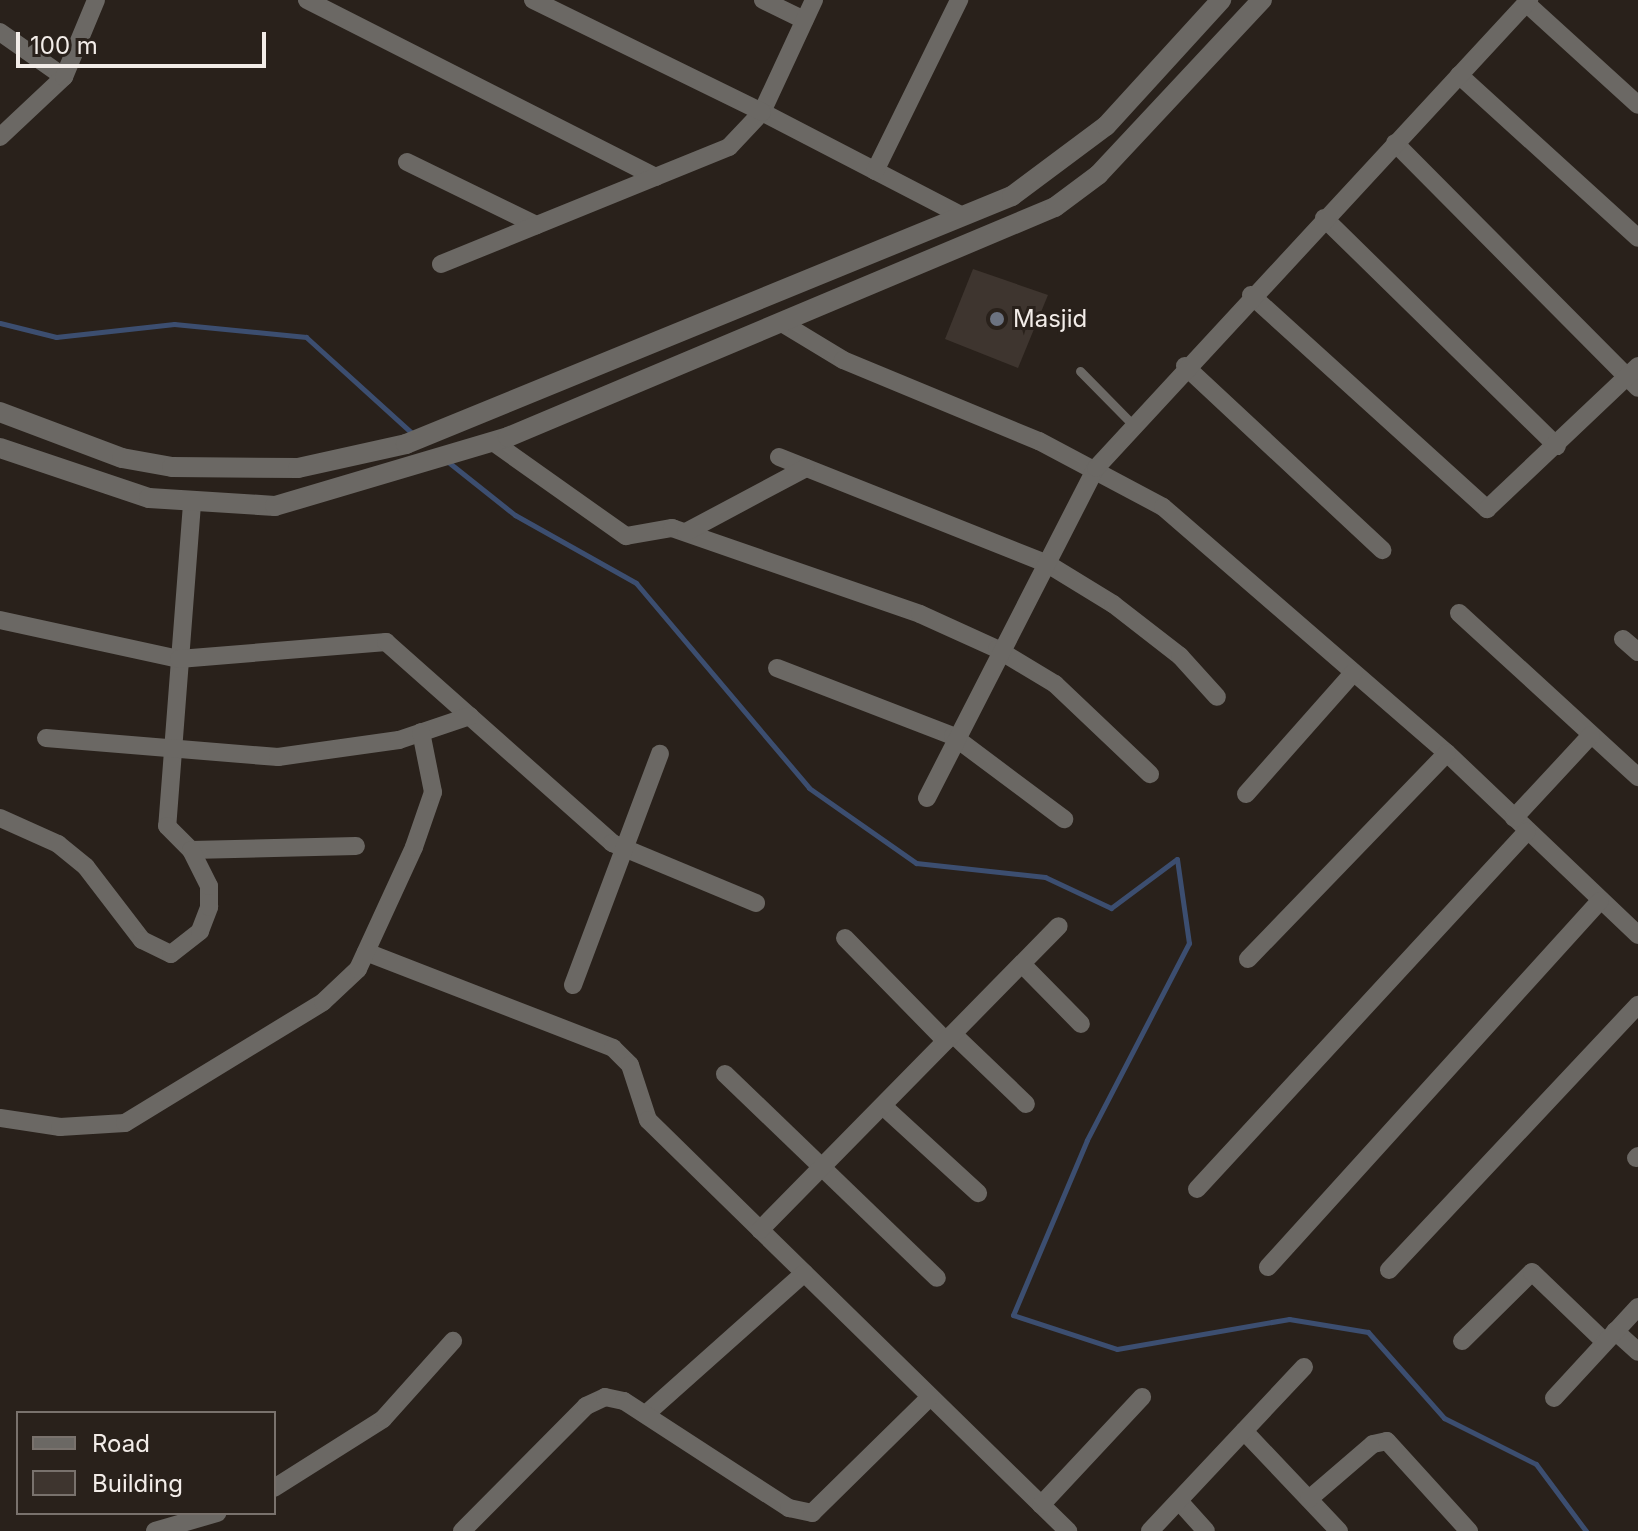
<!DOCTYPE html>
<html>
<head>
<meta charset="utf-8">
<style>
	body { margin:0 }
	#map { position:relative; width:1638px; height:1531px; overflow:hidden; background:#29211b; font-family:Inter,sans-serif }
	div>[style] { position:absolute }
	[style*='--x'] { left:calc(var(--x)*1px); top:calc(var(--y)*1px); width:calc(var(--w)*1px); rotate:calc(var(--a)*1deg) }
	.stream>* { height:5px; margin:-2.5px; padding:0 2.5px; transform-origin:2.5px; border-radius:2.5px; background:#3c4e70 }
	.building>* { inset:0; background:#3e352f }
	.service>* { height:9px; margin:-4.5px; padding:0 4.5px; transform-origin:4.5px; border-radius:4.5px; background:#6b6864 }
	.minor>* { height:18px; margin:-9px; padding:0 9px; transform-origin:9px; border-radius:9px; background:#6b6864 }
	.tertiary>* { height:20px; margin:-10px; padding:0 10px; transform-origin:10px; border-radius:10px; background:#6b6864 }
	.dots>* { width:22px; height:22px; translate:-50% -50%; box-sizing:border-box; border:4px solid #29211b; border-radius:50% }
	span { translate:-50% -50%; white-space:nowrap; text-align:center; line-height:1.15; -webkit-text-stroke:6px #29211b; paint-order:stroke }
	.poi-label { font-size:24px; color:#f2ece8 }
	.left { translate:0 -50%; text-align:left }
	.legend { position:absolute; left:16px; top:1411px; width:260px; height:104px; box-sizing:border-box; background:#29211b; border:2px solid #79726d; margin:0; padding:10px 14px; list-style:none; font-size:24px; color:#f2ece8 }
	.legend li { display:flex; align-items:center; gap:16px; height:40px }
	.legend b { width:40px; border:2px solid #79726d }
	.scale { position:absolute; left:16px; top:32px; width:250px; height:36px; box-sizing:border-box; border:4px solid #f2ece8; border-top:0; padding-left:10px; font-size:24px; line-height:28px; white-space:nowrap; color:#f2ece8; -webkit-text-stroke:6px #29211b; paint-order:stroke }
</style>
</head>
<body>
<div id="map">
	<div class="stream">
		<div style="--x:0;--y:323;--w:58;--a:14"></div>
		<div style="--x:56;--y:337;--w:119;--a:-6.3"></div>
		<div style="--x:174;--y:324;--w:133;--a:5.6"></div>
		<div style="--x:306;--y:337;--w:146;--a:42.2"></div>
		<div style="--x:447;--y:461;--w:87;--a:38.5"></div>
		<div style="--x:515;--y:515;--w:139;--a:29.3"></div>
		<div style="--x:636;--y:583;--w:268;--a:49.8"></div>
		<div style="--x:809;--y:788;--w:131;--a:35"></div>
		<div style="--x:916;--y:863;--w:130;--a:6.2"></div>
		<div style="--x:1045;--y:877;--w:73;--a:25.2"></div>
		<div style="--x:1111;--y:908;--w:82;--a:-36.6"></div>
		<div style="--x:1177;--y:859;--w:85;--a:81.9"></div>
		<div style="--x:1189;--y:943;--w:222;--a:117.4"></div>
		<div style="--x:1087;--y:1140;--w:190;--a:112.9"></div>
		<div style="--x:1013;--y:1315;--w:109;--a:18.1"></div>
		<div style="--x:1117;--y:1349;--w:175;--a:-9.9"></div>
		<div style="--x:1289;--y:1319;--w:80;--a:9.3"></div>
		<div style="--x:1368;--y:1332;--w:115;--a:48.5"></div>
		<div style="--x:1444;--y:1418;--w:103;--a:26.6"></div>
		<div style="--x:1536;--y:1464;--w:84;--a:53.3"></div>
	</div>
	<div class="building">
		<div style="clip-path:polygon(973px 269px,1048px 295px,1018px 368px,945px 339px)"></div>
	</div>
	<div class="service">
		<div style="--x:1080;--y:371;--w:76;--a:45.5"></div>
	</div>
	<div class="minor">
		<div style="--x:307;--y:0;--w:391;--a:26.9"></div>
		<div style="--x:763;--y:0;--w:46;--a:26"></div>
		<div style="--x:814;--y:0;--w:123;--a:114.9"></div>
		<div style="--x:762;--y:112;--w:222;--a:27.4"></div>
		<div style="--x:1526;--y:3;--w:151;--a:42.3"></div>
		<div style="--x:0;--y:32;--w:78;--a:35.1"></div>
		<div style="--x:1459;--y:75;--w:242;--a:42.3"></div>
		<div style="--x:0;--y:137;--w:88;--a:-43.2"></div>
		<div style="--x:64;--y:77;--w:83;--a:-67.4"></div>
		<div style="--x:1395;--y:143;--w:345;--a:45.2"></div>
		<div style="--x:407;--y:162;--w:144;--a:26"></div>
		<div style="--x:875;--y:171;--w:191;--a:-63.8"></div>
		<div style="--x:1324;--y:218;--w:326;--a:44.4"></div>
		<div style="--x:441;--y:264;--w:311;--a:-22.1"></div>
		<div style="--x:729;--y:147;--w:48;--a:-46.7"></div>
		<div style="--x:762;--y:112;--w:255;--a:-153.9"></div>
		<div style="--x:1251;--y:295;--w:319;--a:42.2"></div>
		<div style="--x:1487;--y:509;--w:208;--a:-43.4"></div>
		<div style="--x:782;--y:323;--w:71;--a:31.2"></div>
		<div style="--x:843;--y:360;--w:212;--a:22.5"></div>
		<div style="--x:1039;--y:441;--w:140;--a:28"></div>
		<div style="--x:1163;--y:507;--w:376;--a:40.9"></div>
		<div style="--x:1447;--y:753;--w:264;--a:43.6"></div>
		<div style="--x:1185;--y:366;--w:270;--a:43"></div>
		<div style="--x:493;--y:442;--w:163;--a:35.3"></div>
		<div style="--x:626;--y:536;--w:47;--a:-9.9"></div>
		<div style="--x:672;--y:528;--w:262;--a:19.1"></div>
		<div style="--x:920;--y:614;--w:85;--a:24.4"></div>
		<div style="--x:997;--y:649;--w:68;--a:31.1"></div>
		<div style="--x:1055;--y:684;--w:131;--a:43.5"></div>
		<div style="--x:779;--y:457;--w:287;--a:21.7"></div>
		<div style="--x:1046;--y:563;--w:79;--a:31.5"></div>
		<div style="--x:1113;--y:604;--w:85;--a:37.8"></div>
		<div style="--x:1180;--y:656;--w:55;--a:47.9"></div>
		<div style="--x:192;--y:504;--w:323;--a:94.4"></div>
		<div style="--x:167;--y:826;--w:34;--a:45"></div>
		<div style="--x:191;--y:850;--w:165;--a:-1.4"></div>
		<div style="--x:686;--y:532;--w:136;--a:-28.1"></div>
		<div style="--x:1459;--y:613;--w:243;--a:42.5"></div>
		<div style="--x:0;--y:620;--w:183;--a:12.3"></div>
		<div style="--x:179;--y:659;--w:208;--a:-4.7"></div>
		<div style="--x:386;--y:642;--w:302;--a:41.6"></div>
		<div style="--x:612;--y:843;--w:156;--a:22.6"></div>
		<div style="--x:1623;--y:639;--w:20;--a:41"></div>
		<div style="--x:777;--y:668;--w:189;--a:21.1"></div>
		<div style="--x:953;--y:736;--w:139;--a:36.8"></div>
		<div style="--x:46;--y:738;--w:233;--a:4.7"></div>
		<div style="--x:278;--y:757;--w:122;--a:-8"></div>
		<div style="--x:399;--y:740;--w:75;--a:-18.7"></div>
		<div style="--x:1246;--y:794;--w:162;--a:-48.5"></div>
		<div style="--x:927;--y:798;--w:371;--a:-62.9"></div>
		<div style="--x:1096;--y:468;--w:638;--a:-47.22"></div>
		<div style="--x:0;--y:818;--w:64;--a:24.1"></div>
		<div style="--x:58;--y:844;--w:36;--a:39"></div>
		<div style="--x:86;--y:867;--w:92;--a:52.5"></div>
		<div style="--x:142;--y:940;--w:32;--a:26"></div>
		<div style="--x:171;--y:954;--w:37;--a:-38"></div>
		<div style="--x:200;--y:931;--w:26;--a:-69"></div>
		<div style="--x:209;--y:907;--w:21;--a:-90"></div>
		<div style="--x:209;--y:886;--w:40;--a:-116.6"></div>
		<div style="--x:1514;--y:818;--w:113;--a:-47.1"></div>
		<div style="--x:845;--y:938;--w:144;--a:45.6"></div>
		<div style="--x:366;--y:952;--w:265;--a:21.2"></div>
		<div style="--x:613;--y:1048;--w:24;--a:45"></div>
		<div style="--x:630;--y:1065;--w:58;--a:71.9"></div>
		<div style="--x:648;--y:1120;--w:588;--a:44.38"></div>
		<div style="--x:1248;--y:959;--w:286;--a:-46"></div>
		<div style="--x:1022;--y:964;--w:84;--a:45.5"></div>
		<div style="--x:573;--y:985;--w:247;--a:-69.4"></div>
		<div style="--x:953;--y:1034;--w:101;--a:43.8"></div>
		<div style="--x:725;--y:1074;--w:294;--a:43.9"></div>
		<div style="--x:883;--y:1106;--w:129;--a:42.5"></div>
		<div style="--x:0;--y:1118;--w:61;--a:8.5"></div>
		<div style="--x:60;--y:1127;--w:65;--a:-3.5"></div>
		<div style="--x:125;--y:1123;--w:232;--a:-31.4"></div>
		<div style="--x:323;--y:1002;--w:48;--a:-43.3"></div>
		<div style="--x:358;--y:969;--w:134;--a:-65.3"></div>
		<div style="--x:414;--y:847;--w:58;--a:-70.9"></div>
		<div style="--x:433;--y:792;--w:61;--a:-101.3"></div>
		<div style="--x:1636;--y:1158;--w:3;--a:-45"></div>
		<div style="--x:1197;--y:1189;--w:486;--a:-47.3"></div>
		<div style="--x:760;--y:1230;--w:426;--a:-45.5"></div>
		<div style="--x:1268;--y:1267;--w:494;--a:-47.8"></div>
		<div style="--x:1389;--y:1270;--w:364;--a:-46.8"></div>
		<div style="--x:1615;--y:1331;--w:31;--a:42"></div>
		<div style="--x:1462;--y:1341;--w:98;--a:-44.6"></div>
		<div style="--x:1532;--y:1272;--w:101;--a:43.8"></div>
		<div style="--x:1554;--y:1398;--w:124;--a:-47.3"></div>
		<div style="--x:646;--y:1414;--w:212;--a:-41.7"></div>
		<div style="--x:1244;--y:1431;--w:138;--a:46.5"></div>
		<div style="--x:274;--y:1488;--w:129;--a:-32.3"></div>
		<div style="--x:383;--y:1419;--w:105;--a:-48.1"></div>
		<div style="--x:1309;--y:1499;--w:84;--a:-40.7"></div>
		<div style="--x:1373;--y:1444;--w:14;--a:-12"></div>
		<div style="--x:1387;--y:1441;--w:122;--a:47.7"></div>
		<div style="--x:1179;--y:1501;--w:40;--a:48"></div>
		<div style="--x:1041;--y:1505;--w:148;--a:-46.9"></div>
		<div style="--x:155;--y:1531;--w:65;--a:-16.2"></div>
		<div style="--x:462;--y:1531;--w:176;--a:-45.2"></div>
		<div style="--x:586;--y:1406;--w:21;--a:-25"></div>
		<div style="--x:605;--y:1397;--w:19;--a:12"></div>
		<div style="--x:624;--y:1401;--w:197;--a:33"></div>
		<div style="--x:789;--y:1508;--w:24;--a:12"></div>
		<div style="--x:812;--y:1513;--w:165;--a:-44.5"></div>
		<div style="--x:1150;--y:1531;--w:225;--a:-46.8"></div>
	</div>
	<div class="tertiary">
		<div style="--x:0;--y:412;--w:130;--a:20.7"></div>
		<div style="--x:122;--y:458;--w:51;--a:10.2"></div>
		<div style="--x:172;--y:467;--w:126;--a:0.5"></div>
		<div style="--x:298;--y:468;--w:111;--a:-12.5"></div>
		<div style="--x:406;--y:444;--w:655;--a:-22.26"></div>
		<div style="--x:1012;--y:196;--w:117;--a:-36.7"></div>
		<div style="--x:1106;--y:126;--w:171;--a:-47.6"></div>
		<div style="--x:0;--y:448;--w:157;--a:18.6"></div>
		<div style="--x:149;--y:498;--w:126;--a:3.6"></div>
		<div style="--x:275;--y:506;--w:243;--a:-16.5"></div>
		<div style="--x:508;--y:437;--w:593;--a:-22.81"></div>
		<div style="--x:1055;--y:207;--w:54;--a:-36.7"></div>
		<div style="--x:1098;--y:175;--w:240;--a:-46.9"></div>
	</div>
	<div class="dots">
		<div style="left:997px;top:319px;background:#6b7280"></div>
	</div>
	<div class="poi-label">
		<span class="left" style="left:1013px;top:319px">Masjid</span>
	</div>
	<ul class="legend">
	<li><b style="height:10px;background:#6b6864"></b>Road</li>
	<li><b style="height:22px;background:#3e352f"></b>Building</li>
	</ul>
	<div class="scale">100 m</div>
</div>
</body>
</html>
